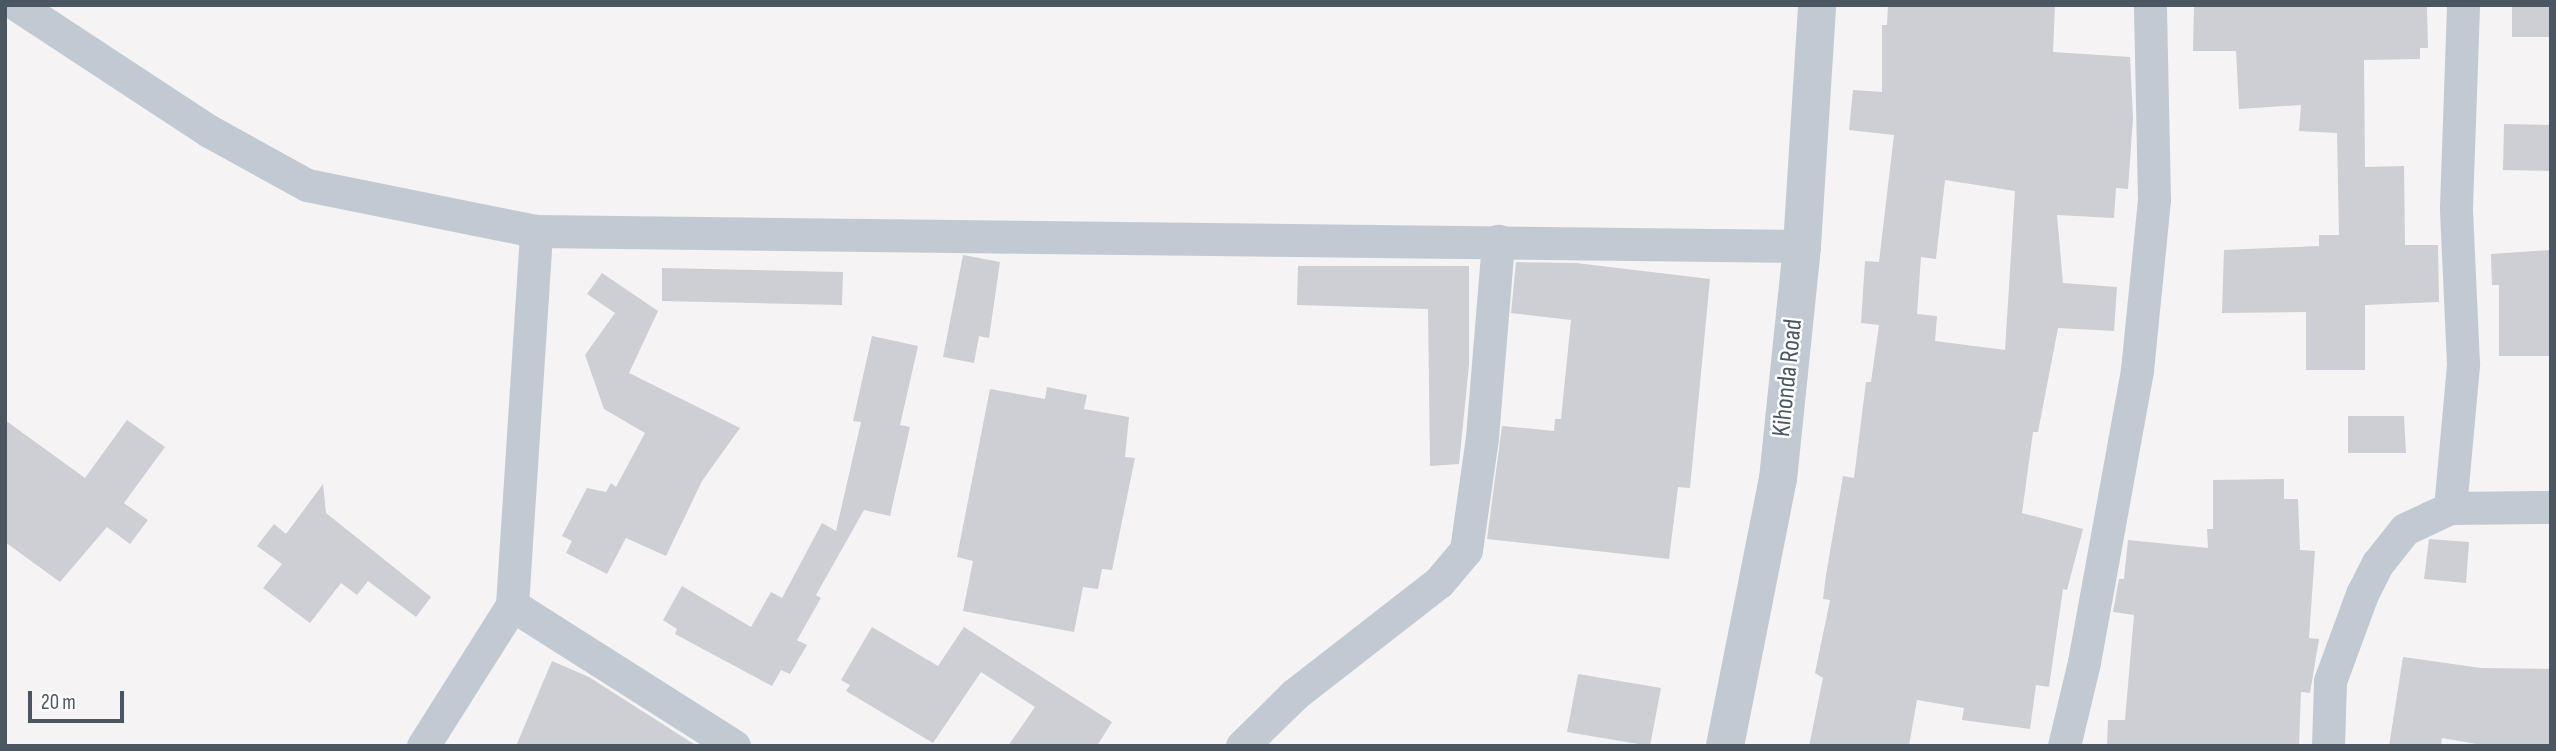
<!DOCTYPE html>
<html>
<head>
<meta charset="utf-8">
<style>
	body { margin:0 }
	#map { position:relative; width:2556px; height:751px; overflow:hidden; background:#f5f3f3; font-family:"Sofia Sans Condensed",sans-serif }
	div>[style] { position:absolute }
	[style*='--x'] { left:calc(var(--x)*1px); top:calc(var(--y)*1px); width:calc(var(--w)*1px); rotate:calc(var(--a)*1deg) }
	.building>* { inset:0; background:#cdcfd5 }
	.minor>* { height:33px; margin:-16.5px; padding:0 16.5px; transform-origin:16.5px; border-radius:16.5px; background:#c1cad2 }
	.tertiary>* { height:38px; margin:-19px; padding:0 19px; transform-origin:19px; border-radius:19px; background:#c1cad2 }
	span { translate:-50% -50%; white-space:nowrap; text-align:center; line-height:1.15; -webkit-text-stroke:5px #fff; paint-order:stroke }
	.street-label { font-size:26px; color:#4a5661 }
	.frame { position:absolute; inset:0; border:7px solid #4a5661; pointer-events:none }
	.scale { position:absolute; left:28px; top:691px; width:96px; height:32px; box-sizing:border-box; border:4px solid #4a5661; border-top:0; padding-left:9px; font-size:21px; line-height:24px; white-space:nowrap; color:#4a5661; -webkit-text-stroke:5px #fff; paint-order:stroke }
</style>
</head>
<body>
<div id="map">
	<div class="building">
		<div style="clip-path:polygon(evenodd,1888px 5px,2055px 5px,2053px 52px,2130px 57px,2133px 118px,2128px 189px,2116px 188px,2114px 218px,2057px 215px,2063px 283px,2117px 287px,2114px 331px,2058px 328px,2038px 432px,2033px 432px,2022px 513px,2083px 529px,2067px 590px,2063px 589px,2049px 687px,2036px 685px,2030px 729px,1962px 720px,1964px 708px,1917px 700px,1909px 746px,1809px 746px,1823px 678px,1815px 673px,1830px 600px,1823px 599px,1826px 575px,1843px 476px,1854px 478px,1866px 382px,1871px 382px,1879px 325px,1861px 323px,1865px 261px,1879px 262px,1894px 135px,1849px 130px,1853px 90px,1882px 92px,1882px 25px,1887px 25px,1888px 5px,1945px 180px,2015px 191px,2005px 350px,1935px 341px,1937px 316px,1917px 314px,1921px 257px,1936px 259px,1945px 180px)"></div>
		<div style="clip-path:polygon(2427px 5px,2428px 48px,2420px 48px,2420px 59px,2364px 60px,2365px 167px,2404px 166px,2405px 245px,2438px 245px,2439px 302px,2365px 305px,2365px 370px,2306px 370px,2306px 312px,2222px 313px,2224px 250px,2319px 246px,2319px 235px,2339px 235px,2337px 133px,2299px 131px,2301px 105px,2239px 109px,2236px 51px,2193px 51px,2194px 6px)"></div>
		<div style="clip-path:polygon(2512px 5px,2551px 5px,2551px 37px,2512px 37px)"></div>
		<div style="clip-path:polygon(2504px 124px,2551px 125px,2551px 171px,2503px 170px)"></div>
		<div style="clip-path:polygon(2551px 250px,2551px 356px,2499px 356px,2499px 285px,2492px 285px,2491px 254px)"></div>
		<div style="clip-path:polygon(963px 255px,1000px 262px,989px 338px,979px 336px,974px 363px,943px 357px)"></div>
		<div style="clip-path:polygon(1516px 262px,1576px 263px,1710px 279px,1690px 488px,1678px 487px,1669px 559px,1487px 539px,1502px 426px,1554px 431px,1555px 419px,1561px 419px,1571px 320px,1511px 313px)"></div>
		<div style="clip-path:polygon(1298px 266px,1469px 266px,1469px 365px,1459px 464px,1430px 466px,1428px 309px,1297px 305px)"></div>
		<div style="clip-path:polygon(662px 268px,843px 272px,842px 305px,662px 301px)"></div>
		<div style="clip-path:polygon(602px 273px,658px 311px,629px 373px,740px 428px,702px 481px,666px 556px,626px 538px,607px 574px,566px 553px,572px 541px,562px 536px,587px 488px,606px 492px,611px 483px,616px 487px,645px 433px,604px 409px,585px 355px,615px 313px,587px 294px)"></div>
		<div style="clip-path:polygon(872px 336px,918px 346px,900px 425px,910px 427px,890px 516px,864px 510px,816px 595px,821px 598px,797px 640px,807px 645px,790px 674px,781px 670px,772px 686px,675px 634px,677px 629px,663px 620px,682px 586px,751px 627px,771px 592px,782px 598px,822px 523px,836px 531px,861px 422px,853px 421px)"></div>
		<div style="clip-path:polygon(1047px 387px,1087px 395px,1084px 409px,1129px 417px,1125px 457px,1135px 458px,1112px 570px,1102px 569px,1098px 589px,1083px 587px,1074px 632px,963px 611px,973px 561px,957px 557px,990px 389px,1045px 399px)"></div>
		<div style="clip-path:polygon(2348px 416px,2404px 416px,2406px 453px,2348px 453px)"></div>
		<div style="clip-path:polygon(5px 420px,85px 478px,127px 420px,165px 447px,124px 503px,148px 520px,130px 544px,107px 527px,60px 582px,5px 542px)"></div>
		<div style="clip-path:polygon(2284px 479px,2284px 499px,2298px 499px,2300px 550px,2315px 551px,2309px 638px,2319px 639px,2310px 693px,2301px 692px,2299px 746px,2107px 746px,2108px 720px,2125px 720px,2134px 615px,2113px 612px,2119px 579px,2124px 579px,2128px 540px,2208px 548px,2207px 529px,2213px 529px,2213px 480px)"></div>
		<div style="clip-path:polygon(323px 484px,326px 513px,431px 597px,416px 617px,368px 581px,357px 595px,341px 583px,310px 623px,263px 588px,282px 564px,257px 546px,274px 524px,286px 534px)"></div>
		<div style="clip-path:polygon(2429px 539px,2469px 542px,2466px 583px,2424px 579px)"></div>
		<div style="clip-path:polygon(872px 627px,938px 666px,964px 627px,1112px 722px,1097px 746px,1008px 746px,1035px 707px,981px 672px,933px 743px,846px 691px,850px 685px,841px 680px)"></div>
		<div style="clip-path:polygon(2403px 657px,2481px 668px,2551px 669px,2551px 746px,2488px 746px,2442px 738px,2441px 746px,2389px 746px)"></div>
		<div style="clip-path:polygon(552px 661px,589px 677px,697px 746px,516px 746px)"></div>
		<div style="clip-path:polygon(1578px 674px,1661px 688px,1650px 746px,1567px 732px)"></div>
	</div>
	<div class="minor">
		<div style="--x:17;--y:5;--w:230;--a:33.3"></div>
		<div style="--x:209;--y:131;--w:112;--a:28.9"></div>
		<div style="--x:307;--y:185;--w:234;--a:11.4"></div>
		<div style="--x:536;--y:231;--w:1266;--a:0.68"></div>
		<div style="--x:2450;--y:508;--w:145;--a:-84.8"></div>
		<div style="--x:2463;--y:364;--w:157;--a:-92.6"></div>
		<div style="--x:2456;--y:207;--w:202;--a:-88"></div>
		<div style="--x:512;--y:605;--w:263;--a:32.4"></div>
		<div style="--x:423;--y:746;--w:167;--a:-57.7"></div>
		<div style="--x:512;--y:605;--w:375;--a:-86.3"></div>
		<div style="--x:1242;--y:746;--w:74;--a:-44.5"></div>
		<div style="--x:1295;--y:694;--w:182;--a:-37.9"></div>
		<div style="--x:1439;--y:582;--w:42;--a:-49.8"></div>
		<div style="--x:1466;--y:550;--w:114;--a:-81.9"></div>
		<div style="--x:1482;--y:437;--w:197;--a:-85.3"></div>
		<div style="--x:2064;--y:746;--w:86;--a:-76.6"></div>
		<div style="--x:2084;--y:662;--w:297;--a:-79.7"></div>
		<div style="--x:2137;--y:370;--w:172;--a:-84.3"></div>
		<div style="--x:2154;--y:199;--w:194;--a:-91.2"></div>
		<div style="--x:2328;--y:746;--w:65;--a:-88.2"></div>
		<div style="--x:2330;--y:681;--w:93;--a:-69.8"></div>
		<div style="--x:2362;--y:594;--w:35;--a:-63"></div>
		<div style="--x:2378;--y:563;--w:43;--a:-51.5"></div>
		<div style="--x:2405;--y:529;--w:50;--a:-25"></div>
		<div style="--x:2450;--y:508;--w:101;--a:-0.6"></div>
	</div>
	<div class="tertiary">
		<div style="--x:1725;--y:746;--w:272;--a:-78.8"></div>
		<div style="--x:1778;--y:479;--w:234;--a:-84.1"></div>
		<div style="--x:1802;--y:246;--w:241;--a:-86.4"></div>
	</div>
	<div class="street-label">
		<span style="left:1788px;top:378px;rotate:-84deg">Kihonda Road</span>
	</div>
	<div class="frame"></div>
	<div class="scale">20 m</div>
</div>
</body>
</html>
